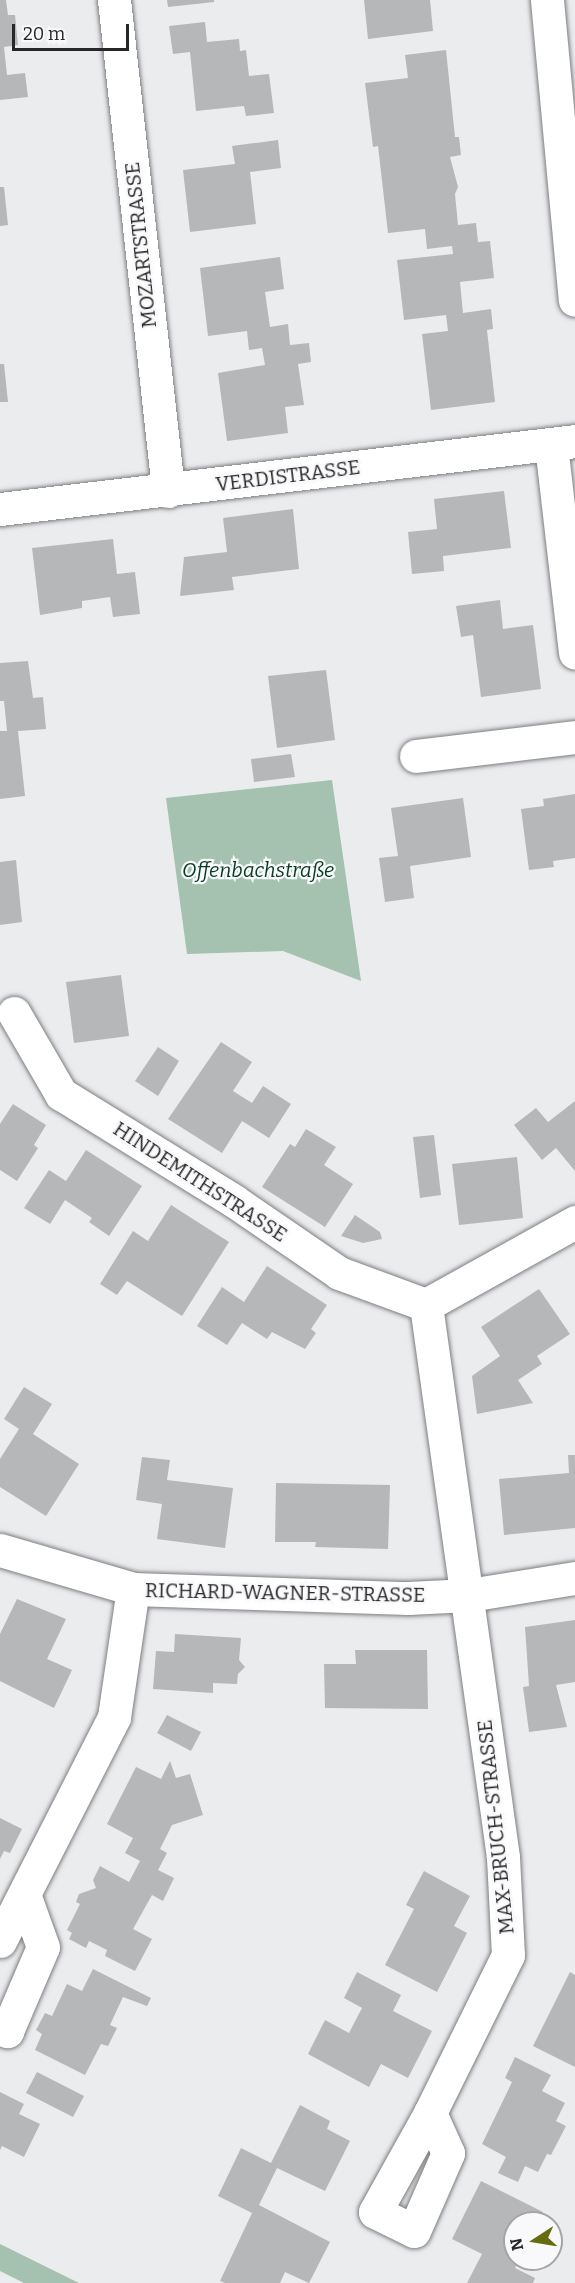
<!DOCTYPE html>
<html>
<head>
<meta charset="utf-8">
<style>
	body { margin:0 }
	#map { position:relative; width:575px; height:2283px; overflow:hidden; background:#ebecee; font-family:Bitter,serif }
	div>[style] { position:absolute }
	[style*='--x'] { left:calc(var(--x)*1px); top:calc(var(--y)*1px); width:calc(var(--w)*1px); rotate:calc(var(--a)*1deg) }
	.green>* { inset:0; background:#a4c2af }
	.building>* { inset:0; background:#b6b7b9 }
	.roads { filter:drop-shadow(0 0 2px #7d7e80) drop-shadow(0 0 2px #7d7e80) }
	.street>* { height:33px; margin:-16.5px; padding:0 16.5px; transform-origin:16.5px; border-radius:16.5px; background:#fff }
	span { translate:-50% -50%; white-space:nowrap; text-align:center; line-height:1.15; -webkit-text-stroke:4.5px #f9f9fb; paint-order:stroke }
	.street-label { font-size:20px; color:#272728 }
	.park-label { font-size:20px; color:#063c23; font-style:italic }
	.north { position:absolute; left:503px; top:2211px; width:60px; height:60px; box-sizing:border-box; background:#f9f9fb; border:2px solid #a5a5a7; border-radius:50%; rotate:258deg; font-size:16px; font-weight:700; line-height:24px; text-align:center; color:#272728 }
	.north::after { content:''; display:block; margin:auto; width:21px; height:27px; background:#656b0e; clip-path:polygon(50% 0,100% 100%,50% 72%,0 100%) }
	.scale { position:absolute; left:12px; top:24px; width:117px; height:27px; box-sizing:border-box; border:3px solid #272728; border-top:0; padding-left:8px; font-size:18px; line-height:21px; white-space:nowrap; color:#272728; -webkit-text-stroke:4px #f9f9fb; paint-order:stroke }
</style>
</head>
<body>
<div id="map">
	<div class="green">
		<div style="clip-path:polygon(332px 780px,361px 981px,283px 951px,187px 954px,166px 798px)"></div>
		<div style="clip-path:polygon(0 2244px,79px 2283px,24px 2283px,0 2271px)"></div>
	</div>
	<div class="building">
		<div style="clip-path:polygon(0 0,6px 0,8px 15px,15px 15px,18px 45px,4px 47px,7px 75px,25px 73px,28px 97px,0 100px)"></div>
		<div style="clip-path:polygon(167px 0,214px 0,214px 2px,168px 7px)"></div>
		<div style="clip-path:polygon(364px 0,430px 0,433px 31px,368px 39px)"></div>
		<div style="clip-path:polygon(205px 22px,207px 42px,239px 39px,240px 51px,246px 50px,249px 76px,269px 74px,274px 113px,246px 116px,244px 106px,196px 111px,190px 52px,173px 54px,169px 26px)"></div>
		<div style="clip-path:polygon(446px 50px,455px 137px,459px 137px,461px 155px,450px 157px,458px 187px,455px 194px,458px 225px,476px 223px,478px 242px,490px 241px,494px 278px,460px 282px,463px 313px,491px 309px,493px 329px,487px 330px,495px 402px,431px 410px,422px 334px,448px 331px,446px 315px,404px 320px,397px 260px,453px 254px,452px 246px,427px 249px,425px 229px,388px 233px,378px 146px,373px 147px,365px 83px,408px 78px,405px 55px)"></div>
		<div style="clip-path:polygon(278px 140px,281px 168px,250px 172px,256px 224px,190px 232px,183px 170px,235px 164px,232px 146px)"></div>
		<div style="clip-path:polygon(0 187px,4px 187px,8px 225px,0 226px)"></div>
		<div style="clip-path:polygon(280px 257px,284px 289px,265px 292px,270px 327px,288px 324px,290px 345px,309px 343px,311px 362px,298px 364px,304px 405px,285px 407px,288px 433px,227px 441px,218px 373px,265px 365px,262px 348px,249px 350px,247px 331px,208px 336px,200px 268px)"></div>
		<div style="clip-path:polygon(0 364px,4px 364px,8px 402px,0 402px)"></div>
		<div style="clip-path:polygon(504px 491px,511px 548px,443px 556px,444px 571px,412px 574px,408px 532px,437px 529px,434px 499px)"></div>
		<div style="clip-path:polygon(293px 509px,299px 569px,232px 577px,234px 590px,180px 596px,184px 557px,227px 552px,223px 518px)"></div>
		<div style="clip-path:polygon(113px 539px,117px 574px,135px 572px,140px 614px,113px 617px,110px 597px,82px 601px,82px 608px,40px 615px,32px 548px)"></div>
		<div style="clip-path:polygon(500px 600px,503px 629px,533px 625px,541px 689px,481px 697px,473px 635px,461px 637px,456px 606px)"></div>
		<div style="clip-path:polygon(28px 661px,33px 698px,43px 697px,46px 729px,18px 731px,25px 796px,0 799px,0 731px,7px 731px,4px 701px,0 701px,0 663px)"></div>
		<div style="clip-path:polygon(326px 670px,335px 740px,277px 748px,268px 676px)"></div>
		<div style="clip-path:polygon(291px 754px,295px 777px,254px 782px,251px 759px)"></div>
		<div style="clip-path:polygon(575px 794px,575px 858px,553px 861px,554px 867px,529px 870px,521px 809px,544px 806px,543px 799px)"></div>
		<div style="clip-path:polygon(463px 798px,471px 857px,410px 866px,414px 898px,385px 902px,379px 858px,398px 856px,391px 808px)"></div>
		<div style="clip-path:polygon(16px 860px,22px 922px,0 925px,0 862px)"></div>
		<div style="clip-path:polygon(121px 975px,129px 1036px,74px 1043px,66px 982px)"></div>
		<div style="clip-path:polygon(221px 1042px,252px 1062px,233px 1091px,252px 1103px,263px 1086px,291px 1104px,269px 1138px,242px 1121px,222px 1153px,168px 1119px)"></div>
		<div style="clip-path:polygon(158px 1047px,179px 1061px,158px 1096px,135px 1081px)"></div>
		<div style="clip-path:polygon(575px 1101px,575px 1171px,556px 1148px,542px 1160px,514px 1125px,536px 1108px,548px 1122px)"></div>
		<div style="clip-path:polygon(13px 1104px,46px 1125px,34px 1145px,38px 1148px,17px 1181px,0 1170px,0 1124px)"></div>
		<div style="clip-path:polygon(306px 1129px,336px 1147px,324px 1165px,353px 1184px,325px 1227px,262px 1187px,290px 1144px,295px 1147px)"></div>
		<div style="clip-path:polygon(434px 1135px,441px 1195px,420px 1198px,413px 1137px)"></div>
		<div style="clip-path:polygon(86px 1150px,142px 1186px,109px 1236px,89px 1222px,92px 1218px,65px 1200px,50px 1224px,24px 1208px,49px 1170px,66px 1181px)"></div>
		<div style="clip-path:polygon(517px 1157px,523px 1218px,459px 1225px,452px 1164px)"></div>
		<div style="clip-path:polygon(171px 1205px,229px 1242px,182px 1316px,127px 1281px,117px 1295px,100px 1284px,133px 1231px,148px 1241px)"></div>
		<div style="clip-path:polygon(355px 1215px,380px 1232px,382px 1239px,363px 1243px,341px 1236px)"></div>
		<div style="clip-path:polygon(267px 1266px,327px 1305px,311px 1329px,316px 1333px,305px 1349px,272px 1332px,267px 1339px,242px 1323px,227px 1345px,197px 1326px,222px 1287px,244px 1302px)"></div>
		<div style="clip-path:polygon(539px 1289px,570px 1334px,537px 1356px,542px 1364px,518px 1380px,533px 1403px,477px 1414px,472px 1376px,500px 1356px,481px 1327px)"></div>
		<div style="clip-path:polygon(24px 1387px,52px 1404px,33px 1434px,79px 1464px,46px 1516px,0 1487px,0 1459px,19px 1429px,4px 1419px)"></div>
		<div style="clip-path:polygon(568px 1455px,575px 1455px,575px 1528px,504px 1535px,499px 1479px,569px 1473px)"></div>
		<div style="clip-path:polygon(142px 1457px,170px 1460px,167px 1480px,233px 1488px,225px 1548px,157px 1539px,162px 1504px,136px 1500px)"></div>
		<div style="clip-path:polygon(276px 1483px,390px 1485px,388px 1549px,315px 1547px,316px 1542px,275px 1542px)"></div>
		<div style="clip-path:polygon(17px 1599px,66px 1619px,47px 1659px,72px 1670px,54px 1708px,0 1681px,0 1634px)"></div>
		<div style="clip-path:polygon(575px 1620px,575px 1682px,556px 1685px,567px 1727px,529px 1732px,523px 1687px,529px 1686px,525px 1627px)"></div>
		<div style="clip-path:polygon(175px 1634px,241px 1638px,239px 1660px,245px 1667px,238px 1674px,237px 1684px,213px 1683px,213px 1693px,153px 1689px,156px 1651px,174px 1652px)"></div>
		<div style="clip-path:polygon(355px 1650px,427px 1650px,428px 1709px,325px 1708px,324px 1664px,356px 1664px)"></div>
		<div style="clip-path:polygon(167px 1715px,201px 1732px,191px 1751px,157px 1733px)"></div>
		<div style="clip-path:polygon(170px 1761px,176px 1778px,190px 1774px,203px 1815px,172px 1825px,160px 1849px,167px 1853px,158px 1870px,174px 1878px,163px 1901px,152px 1895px,133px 1929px,152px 1939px,135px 1971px,105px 1956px,107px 1950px,89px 1941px,86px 1948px,69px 1939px,72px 1933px,67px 1930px,80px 1904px,76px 1902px,79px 1894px,96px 1888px,93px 1880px,100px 1866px,129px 1882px,140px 1861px,125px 1853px,133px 1838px,107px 1824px,136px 1767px,161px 1779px)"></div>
		<div style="clip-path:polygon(0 1818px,22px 1829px,10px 1853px,4px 1851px,0 1859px)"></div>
		<div style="clip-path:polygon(424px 1871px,470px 1896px,454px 1926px,467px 1933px,437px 1992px,385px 1965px,414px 1909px,406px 1905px)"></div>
		<div style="clip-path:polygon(93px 1969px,151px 1998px,147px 2006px,123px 1997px,110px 2025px,117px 2028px,108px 2046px,101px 2044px,85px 2075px,35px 2050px,42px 2034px,36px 2030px,45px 2013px,52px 2016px,67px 1984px,82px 1991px)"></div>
		<div style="clip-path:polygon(357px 1972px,401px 1995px,393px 2011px,432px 2031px,408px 2078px,381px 2064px,369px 2087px,308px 2054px,325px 2020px,349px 2033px,362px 2008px,344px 1998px)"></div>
		<div style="clip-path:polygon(570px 1972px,575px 1975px,575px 2067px,533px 2046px)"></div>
		<div style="clip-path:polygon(515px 2057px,551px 2075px,542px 2091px,565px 2103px,556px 2121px,566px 2126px,551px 2155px,547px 2154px,538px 2172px,525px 2166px,518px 2182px,498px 2173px,506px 2157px,482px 2144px,512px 2082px,505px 2078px)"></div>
		<div style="clip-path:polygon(37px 2072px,84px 2096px,73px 2117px,26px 2093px)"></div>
		<div style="clip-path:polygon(0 2092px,24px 2104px,19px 2114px,40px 2124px,24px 2157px,2px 2146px,0 2150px)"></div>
		<div style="clip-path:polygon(300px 2105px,330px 2121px,327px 2129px,350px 2141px,325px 2191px,277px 2168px,259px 2205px,330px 2242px,309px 2283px,285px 2272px,280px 2283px,225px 2283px,220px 2281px,252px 2213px,218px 2196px,241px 2148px,271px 2163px)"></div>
		<div style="clip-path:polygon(481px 2181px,543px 2212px,537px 2223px,515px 2223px,515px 2259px,519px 2259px,515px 2268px,535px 2278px,533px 2283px,467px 2283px,482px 2254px,452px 2239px)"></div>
	</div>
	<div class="roads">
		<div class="street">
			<div style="--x:114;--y:0;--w:494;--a:83.7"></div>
			<div style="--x:547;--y:0;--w:301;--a:84.7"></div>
			<div style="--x:551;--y:445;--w:209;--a:83.4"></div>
			<div style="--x:0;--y:509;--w:579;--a:-6.74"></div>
			<div style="--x:416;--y:756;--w:160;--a:-6.8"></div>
			<div style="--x:14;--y:1013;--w:94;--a:59.9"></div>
			<div style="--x:61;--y:1094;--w:203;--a:31.7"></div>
			<div style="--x:234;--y:1201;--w:127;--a:34.4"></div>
			<div style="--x:339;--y:1273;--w:93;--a:20.2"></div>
			<div style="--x:426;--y:1305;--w:557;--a:82.06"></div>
			<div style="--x:503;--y:1857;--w:98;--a:87.1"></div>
			<div style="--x:508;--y:1955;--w:176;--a:116.3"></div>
			<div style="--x:430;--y:2113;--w:113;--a:119.1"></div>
			<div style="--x:375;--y:2212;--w:43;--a:26"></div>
			<div style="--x:414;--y:2231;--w:85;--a:-66.4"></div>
			<div style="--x:448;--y:2153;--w:44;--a:-114.2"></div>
			<div style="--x:426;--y:1305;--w:171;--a:-29.1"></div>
			<div style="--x:0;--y:1550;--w:139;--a:16.3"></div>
			<div style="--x:133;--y:1589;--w:275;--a:1.9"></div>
			<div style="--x:408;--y:1598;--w:61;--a:-2.8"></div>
			<div style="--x:469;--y:1595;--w:107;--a:-9.1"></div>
			<div style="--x:0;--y:1941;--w:251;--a:-63"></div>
			<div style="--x:114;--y:1717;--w:129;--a:-81.6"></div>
			<div style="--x:0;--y:2028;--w:8;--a:23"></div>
			<div style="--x:7;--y:2031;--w:91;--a:-66.8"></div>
			<div style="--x:43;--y:1947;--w:53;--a:-109.8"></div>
		</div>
	</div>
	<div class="street-label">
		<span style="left:141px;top:245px;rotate:-96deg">MOZARTSTRASSE</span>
		<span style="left:288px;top:476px;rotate:-7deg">VERDISTRASSE</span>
		<span style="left:200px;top:1182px;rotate:33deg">HINDEMITHSTRASSE</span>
		<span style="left:285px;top:1593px;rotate:1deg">RICHARD-WAGNER-STRASSE</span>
		<span style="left:496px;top:1827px;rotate:-96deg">MAX-BRUCH-STRASSE</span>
	</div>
	<div class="park-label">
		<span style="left:258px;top:870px">Offenbachstraße</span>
	</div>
	<div class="north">N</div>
	<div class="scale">20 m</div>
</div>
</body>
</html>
